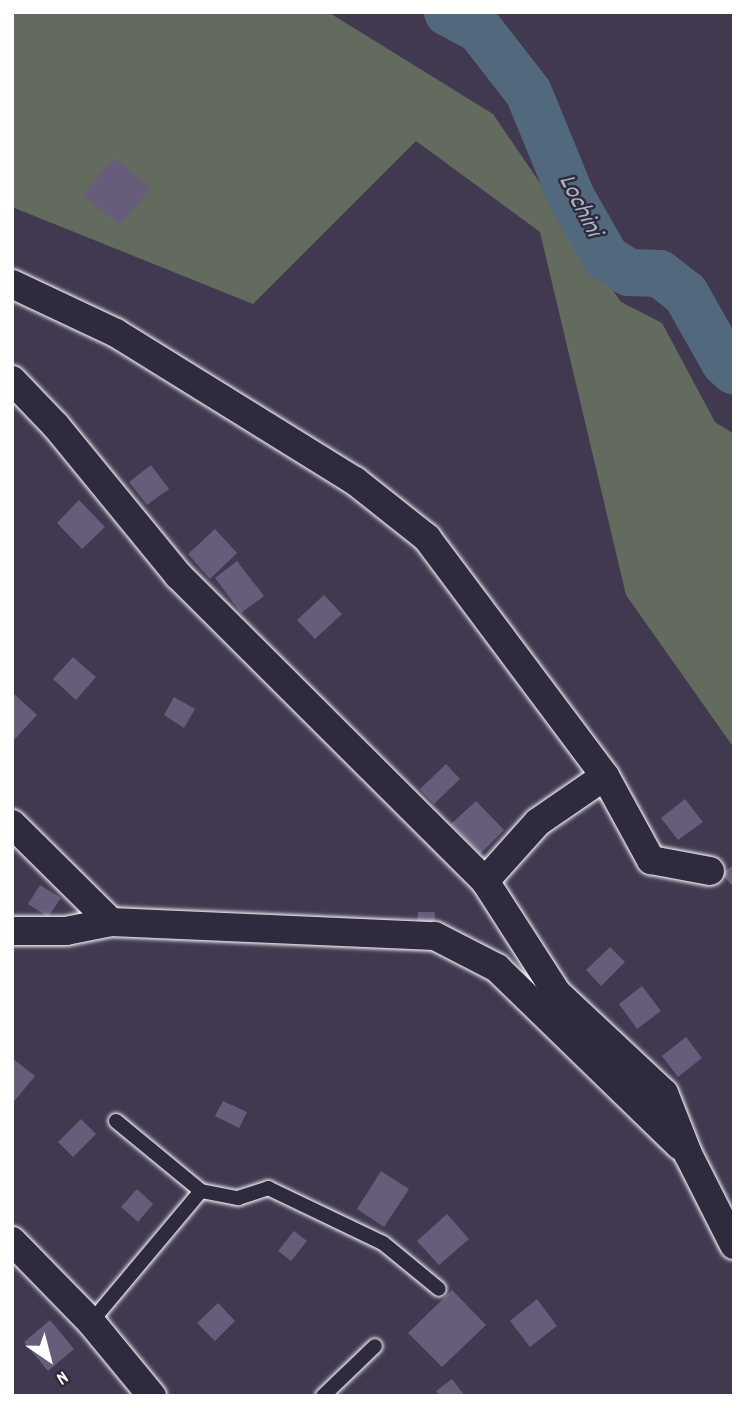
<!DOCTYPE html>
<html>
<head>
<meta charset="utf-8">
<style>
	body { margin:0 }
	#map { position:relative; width:746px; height:1408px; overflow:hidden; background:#403950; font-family:Dekko,sans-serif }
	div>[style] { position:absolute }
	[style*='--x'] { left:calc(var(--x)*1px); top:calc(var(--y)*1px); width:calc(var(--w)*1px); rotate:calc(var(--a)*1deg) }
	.green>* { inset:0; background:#636b5f }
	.river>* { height:47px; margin:-23.5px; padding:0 23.5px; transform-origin:23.5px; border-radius:23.5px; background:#52697d }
	.building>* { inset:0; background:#675d7b }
	.roads { filter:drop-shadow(0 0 2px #fff) drop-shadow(0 0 2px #fff) }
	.service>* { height:14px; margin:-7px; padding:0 7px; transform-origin:7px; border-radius:7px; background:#2f2a3d }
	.minor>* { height:28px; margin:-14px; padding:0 14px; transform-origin:14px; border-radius:14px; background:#2f2a3d }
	span { translate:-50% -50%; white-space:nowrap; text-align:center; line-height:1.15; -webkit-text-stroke:5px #2f2a3d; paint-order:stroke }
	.water-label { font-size:26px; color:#a8b4be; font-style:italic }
	.frame { position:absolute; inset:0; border:14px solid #fff; pointer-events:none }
	.north { position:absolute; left:14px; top:1324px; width:70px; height:70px; -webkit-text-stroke:5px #2f2a3d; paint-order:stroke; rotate:145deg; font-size:19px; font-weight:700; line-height:28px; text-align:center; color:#fff }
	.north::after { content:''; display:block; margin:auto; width:24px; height:32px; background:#fff; clip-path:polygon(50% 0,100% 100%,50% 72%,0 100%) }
</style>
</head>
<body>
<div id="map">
	<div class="green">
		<div style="clip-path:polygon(12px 12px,328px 12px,493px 114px,621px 302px,662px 323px,715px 422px,734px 434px,734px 748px,626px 595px,540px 232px,416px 141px,253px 304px,12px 207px)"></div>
	</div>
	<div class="river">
		<div style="--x:447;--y:12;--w:36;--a:28"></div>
		<div style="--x:479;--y:29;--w:80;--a:52.1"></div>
		<div style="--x:528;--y:92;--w:113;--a:67.7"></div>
		<div style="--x:571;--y:197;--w:70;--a:60.2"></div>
		<div style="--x:606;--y:258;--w:26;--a:32"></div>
		<div style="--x:628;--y:272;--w:31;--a:2"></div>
		<div style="--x:659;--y:273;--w:33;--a:38"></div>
		<div style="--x:685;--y:293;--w:79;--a:60.5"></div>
		<div style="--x:724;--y:362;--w:13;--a:42"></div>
	</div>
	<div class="building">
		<div style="clip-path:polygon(114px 158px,151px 188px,120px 225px,83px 195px)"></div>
		<div style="clip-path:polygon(151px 465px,169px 489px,147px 505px,129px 482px)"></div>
		<div style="clip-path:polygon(79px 500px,105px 527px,82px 549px,57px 523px)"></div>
		<div style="clip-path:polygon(215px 529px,237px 553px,210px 579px,188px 554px)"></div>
		<div style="clip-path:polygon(237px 561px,264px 596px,241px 613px,215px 578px)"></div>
		<div style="clip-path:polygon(324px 595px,342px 614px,315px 639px,297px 620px)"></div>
		<div style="clip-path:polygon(73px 657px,96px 677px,76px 700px,53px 679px)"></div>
		<div style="clip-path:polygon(12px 692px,37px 715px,12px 742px)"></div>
		<div style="clip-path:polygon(174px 697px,195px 709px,184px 728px,164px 715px)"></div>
		<div style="clip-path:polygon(446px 764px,460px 779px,434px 804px,420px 789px)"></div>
		<div style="clip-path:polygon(685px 799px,703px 822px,678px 840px,661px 818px)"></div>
		<div style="clip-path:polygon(476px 801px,504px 830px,480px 854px,451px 824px)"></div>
		<div style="clip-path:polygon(734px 864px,734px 888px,722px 874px)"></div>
		<div style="clip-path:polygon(40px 885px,61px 898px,48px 917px,28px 904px)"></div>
		<div style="clip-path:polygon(418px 912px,435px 912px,434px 930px,417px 930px)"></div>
		<div style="clip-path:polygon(610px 947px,625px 962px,601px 986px,586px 970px)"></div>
		<div style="clip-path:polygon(642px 986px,661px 1011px,637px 1029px,619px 1004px)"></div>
		<div style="clip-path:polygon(686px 1037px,702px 1058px,678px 1077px,662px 1056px)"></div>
		<div style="clip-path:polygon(12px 1058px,35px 1076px,12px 1104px)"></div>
		<div style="clip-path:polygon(223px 1101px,247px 1112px,239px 1128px,215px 1116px)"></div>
		<div style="clip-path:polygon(81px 1119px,96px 1134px,73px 1157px,58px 1142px)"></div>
		<div style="clip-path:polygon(381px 1171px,409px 1189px,384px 1227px,357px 1209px)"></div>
		<div style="clip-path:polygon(137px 1189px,153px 1204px,138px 1222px,121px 1207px)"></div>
		<div style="clip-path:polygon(447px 1214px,469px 1239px,439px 1265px,417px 1241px)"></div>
		<div style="clip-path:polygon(294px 1231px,307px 1241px,291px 1261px,278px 1251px)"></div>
		<div style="clip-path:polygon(452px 1290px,486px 1325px,442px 1367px,408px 1333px)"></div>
		<div style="clip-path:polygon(537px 1299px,557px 1326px,530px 1347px,510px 1321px)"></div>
		<div style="clip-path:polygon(218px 1303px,235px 1321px,215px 1341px,197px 1323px)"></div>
		<div style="clip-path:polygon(50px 1320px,74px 1349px,48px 1371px,24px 1342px)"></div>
		<div style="clip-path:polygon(452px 1379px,465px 1396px,439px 1396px,436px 1391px)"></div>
	</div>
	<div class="roads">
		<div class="service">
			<div style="--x:116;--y:1121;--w:110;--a:39.5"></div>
			<div style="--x:201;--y:1191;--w:38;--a:11"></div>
			<div style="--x:238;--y:1198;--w:32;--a:-18"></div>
			<div style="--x:268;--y:1188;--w:127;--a:25.6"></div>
			<div style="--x:383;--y:1243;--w:72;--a:39.4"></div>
			<div style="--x:91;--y:1322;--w:171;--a:-50"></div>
			<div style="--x:323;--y:1396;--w:72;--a:-43.9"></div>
		</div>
		<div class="minor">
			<div style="--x:12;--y:284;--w:115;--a:25.2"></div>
			<div style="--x:116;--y:333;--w:281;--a:31.8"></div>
			<div style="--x:355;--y:481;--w:92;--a:38.4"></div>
			<div style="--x:427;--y:538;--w:297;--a:53.2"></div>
			<div style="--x:605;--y:776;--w:96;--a:61.3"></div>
			<div style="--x:651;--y:860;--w:60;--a:10.6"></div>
			<div style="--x:12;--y:380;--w:64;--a:46.3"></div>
			<div style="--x:56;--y:426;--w:193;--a:50.7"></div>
			<div style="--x:178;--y:575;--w:433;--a:44.9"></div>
			<div style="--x:485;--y:881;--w:133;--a:57.3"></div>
			<div style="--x:557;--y:993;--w:146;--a:43.1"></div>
			<div style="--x:664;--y:1093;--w:66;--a:68.5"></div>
			<div style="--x:688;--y:1154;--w:102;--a:63.2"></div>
			<div style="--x:12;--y:824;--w:139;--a:44.7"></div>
			<div style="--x:111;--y:922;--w:324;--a:2.5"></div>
			<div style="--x:435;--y:936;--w:70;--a:27.3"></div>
			<div style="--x:497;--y:968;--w:255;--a:44.2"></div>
			<div style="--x:485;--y:881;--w:79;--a:-48.1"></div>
			<div style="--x:538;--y:822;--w:81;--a:-34.5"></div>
			<div style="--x:12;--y:931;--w:54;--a:0"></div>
			<div style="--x:66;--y:931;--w:46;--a:-11.3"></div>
			<div style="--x:12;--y:1241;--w:113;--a:45.7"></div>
			<div style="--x:91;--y:1322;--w:96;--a:50.5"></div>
		</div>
	</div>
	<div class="water-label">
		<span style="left:579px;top:206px;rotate:63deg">Lochini</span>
	</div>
	<div class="frame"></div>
	<div class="north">N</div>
</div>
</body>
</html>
